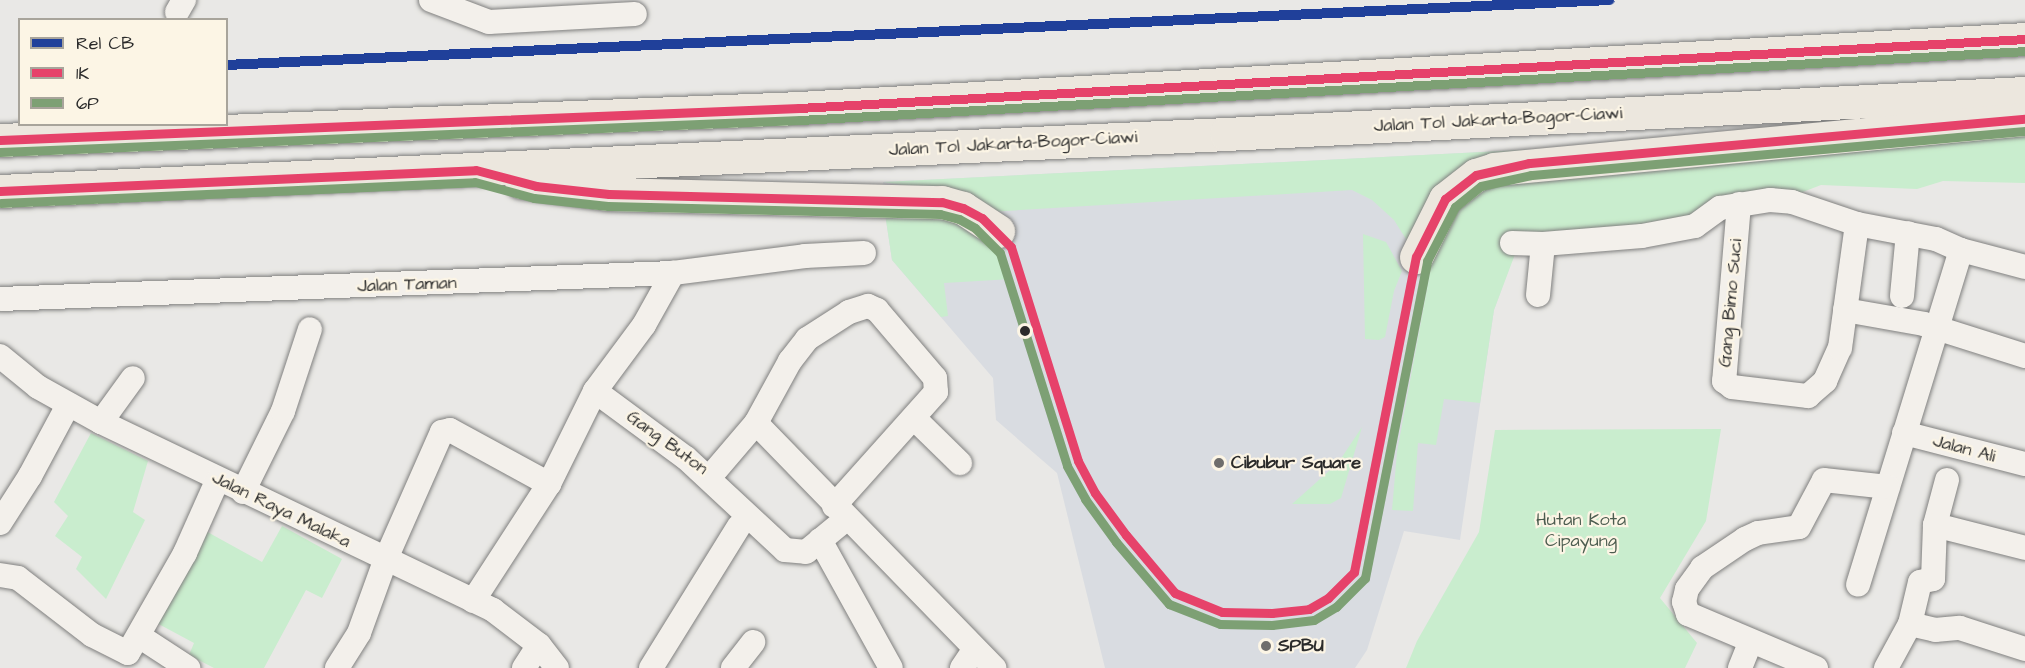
<!DOCTYPE html>
<html>
<head>
<meta charset="utf-8">
<style>
	body { margin:0 }
	#map { position:relative; width:2025px; height:668px; overflow:hidden; background:#e9e8e6; font-family:"Architects Daughter",sans-serif }
	div>[style] { position:absolute }
	[style*='--x'] { left:calc(var(--x)*1px); top:calc(var(--y)*1px); width:calc(var(--w)*1px); rotate:calc(var(--a)*1deg) }
	.built>* { inset:0; background:#d9dce1 }
	.green>* { inset:0; background:#c9edce }
	.roads { filter:drop-shadow(0 0 2px #80807f) drop-shadow(0 0 2px #80807f) }
	.minor>* { height:24px; margin:-12px; padding:0 12px; transform-origin:12px; border-radius:12px; background:#f3f0eb }
	.highway>* { height:33px; margin:-16.5px; padding:0 16.5px; transform-origin:16.5px; border-radius:16.5px; background:#ece7de }
	.bus-1>* { height:9px; margin:-4.5px; padding:0 4.5px; transform-origin:4.5px; border-radius:4.5px; background:#e6426a }
	.bus-2>* { height:9px; margin:-4.5px; padding:0 4.5px; transform-origin:4.5px; border-radius:4.5px; background:#7da074 }
	.rail-1>* { height:10px; margin:-5px; padding:0 5px; transform-origin:5px; border-radius:5px; background:#20409a }
	.dots>* { width:16px; height:16px; translate:-50% -50%; box-sizing:border-box; border:3px solid #fcf5e5; border-radius:50% }
	span { translate:-50% -50%; white-space:nowrap; text-align:center; line-height:1.15; -webkit-text-stroke:4.5px #fcf5e5; paint-order:stroke }
	.street-label { font-size:18px; color:#2b2b2b }
	.poi-label { font-size:18px; color:#2b2b2b; font-weight:700 }
	.left { translate:0 -50%; text-align:left }
	.park-label { font-size:18px; color:#4c5c4f }
	.legend { position:absolute; left:18px; top:18px; width:210px; height:108px; box-sizing:border-box; background:#fcf5e5; border:2px solid #a8a49b; margin:0; padding:8px 10px; list-style:none; font-size:18px; color:#2b2b2b }
	.legend li { display:flex; align-items:center; gap:12px; height:30px }
	.legend b { width:30px; border:2px solid #a8a49b }
</style>
</head>
<body>
<div id="map">
	<div class="built">
		<div style="clip-path:polygon(1643px 144px,1618px 228px,1522px 233px,1494px 310px,1460px 540px,1404px 531px,1367px 650px,1355px 668px,1105px 668px,1057px 473px,996px 420px,993px 378px,892px 260px,884px 207px,883px 182px)"></div>
	</div>
	<div class="green">
		<div style="clip-path:polygon(2025px 118px,2025px 183px,1943px 181px,1917px 189px,1821px 185px,1782px 200px,1617px 228px,1523px 233px,1494px 310px,1480px 403px,1444px 399px,1436px 445px,1418px 443px,1413px 511px,1392px 510px,1397px 452px,1432px 262px,1443px 232px,1458px 211px,1484px 188px,1513px 181px)"></div>
		<div style="clip-path:polygon(1643px 144px,1518px 157px,1411px 247px,1394px 220px,1372px 200px,1352px 190px,989px 212px,931px 189px,883px 182px)"></div>
		<div style="clip-path:polygon(884px 207px,948px 213px,983px 233px,1002px 253px,1012px 279px,944px 283px,948px 316px,941px 317px,892px 260px)"></div>
		<div style="clip-path:polygon(1363px 234px,1386px 242px,1402px 271px,1394px 291px,1385px 337px,1379px 340px,1365px 339px)"></div>
		<div style="clip-path:polygon(1362px 427px,1341px 498px,1330px 504px,1292px 504px,1338px 463px)"></div>
		<div style="clip-path:polygon(1721px 429px,1706px 521px,1660px 598px,1697px 643px,1685px 668px,1406px 668px,1417px 641px,1479px 532px,1495px 430px)"></div>
		<div style="clip-path:polygon(91px 433px,148px 461px,133px 512px,145px 520px,106px 599px,76px 569px,82px 557px,55px 536px,68px 516px,54px 502px)"></div>
		<div style="clip-path:polygon(282px 526px,342px 559px,322px 598px,306px 590px,264px 668px,214px 668px,189px 655px,194px 643px,153px 621px,202px 529px,262px 562px)"></div>
	</div>
	<div class="roads">
		<div class="minor">
			<div style="--x:431;--y:0;--w:62;--a:20.8"></div>
			<div style="--x:489;--y:22;--w:146;--a:-3.1"></div>
			<div style="--x:177;--y:12;--w:14;--a:-60"></div>
			<div style="--x:1739;--y:204;--w:178;--a:94.8"></div>
			<div style="--x:1724;--y:381;--w:10;--a:37"></div>
			<div style="--x:1732;--y:387;--w:77;--a:6.8"></div>
			<div style="--x:1808;--y:396;--w:23;--a:-41"></div>
			<div style="--x:1825;--y:381;--w:36;--a:-66"></div>
			<div style="--x:1840;--y:348;--w:125;--a:-82.2"></div>
			<div style="--x:1512;--y:243;--w:31;--a:2"></div>
			<div style="--x:1961;--y:250;--w:66;--a:14.9"></div>
			<div style="--x:1538;--y:295;--w:51;--a:-84.4"></div>
			<div style="--x:1543;--y:244;--w:99;--a:-4.6"></div>
			<div style="--x:1642;--y:236;--w:54;--a:-10.7"></div>
			<div style="--x:1695;--y:226;--w:31;--a:-36"></div>
			<div style="--x:1720;--y:208;--w:51;--a:-9.1"></div>
			<div style="--x:1770;--y:200;--w:22;--a:5"></div>
			<div style="--x:1792;--y:202;--w:69;--a:18.7"></div>
			<div style="--x:1857;--y:224;--w:80;--a:10.8"></div>
			<div style="--x:1936;--y:239;--w:27;--a:24"></div>
			<div style="--x:1961;--y:250;--w:350;--a:107.1"></div>
			<div style="--x:1902;--y:296;--w:63;--a:-84.6"></div>
			<div style="--x:0;--y:299;--w:674;--a:-2.21"></div>
			<div style="--x:673;--y:273;--w:133;--a:-7.3"></div>
			<div style="--x:805;--y:256;--w:59;--a:-2.9"></div>
			<div style="--x:1845;--y:310;--w:80;--a:10"></div>
			<div style="--x:1924;--y:324;--w:106;--a:17.6"></div>
			<div style="--x:0;--y:356;--w:49;--a:39.2"></div>
			<div style="--x:38;--y:387;--w:72;--a:29.1"></div>
			<div style="--x:101;--y:422;--w:435;--a:25.6"></div>
			<div style="--x:493;--y:610;--w:58;--a:37.3"></div>
			<div style="--x:539;--y:645;--w:29;--a:52"></div>
			<div style="--x:595;--y:391;--w:113;--a:36.4"></div>
			<div style="--x:686;--y:458;--w:135;--a:42.9"></div>
			<div style="--x:785;--y:550;--w:21;--a:5"></div>
			<div style="--x:806;--y:552;--w:52;--a:-39.5"></div>
			<div style="--x:915;--y:419;--w:63;--a:44.4"></div>
			<div style="--x:101;--y:422;--w:54;--a:-54"></div>
			<div style="--x:756;--y:423;--w:71;--a:-61.3"></div>
			<div style="--x:790;--y:361;--w:28;--a:-52"></div>
			<div style="--x:807;--y:339;--w:50;--a:-32.7"></div>
			<div style="--x:849;--y:312;--w:20;--a:-18"></div>
			<div style="--x:868;--y:306;--w:10;--a:24"></div>
			<div style="--x:877;--y:310;--w:89;--a:49.5"></div>
			<div style="--x:935;--y:378;--w:14;--a:86"></div>
			<div style="--x:936;--y:392;--w:153;--a:131.8"></div>
			<div style="--x:1904;--y:433;--w:125;--a:14.4"></div>
			<div style="--x:709;--y:478;--w:72;--a:-49.5"></div>
			<div style="--x:756;--y:423;--w:342;--a:45.8"></div>
			<div style="--x:1947;--y:480;--w:47;--a:104.9"></div>
			<div style="--x:1935;--y:525;--w:54;--a:92.1"></div>
			<div style="--x:1933;--y:579;--w:13;--a:167"></div>
			<div style="--x:1920;--y:582;--w:43;--a:103.4"></div>
			<div style="--x:1910;--y:624;--w:26;--a:13"></div>
			<div style="--x:1935;--y:630;--w:25;--a:-5"></div>
			<div style="--x:1960;--y:628;--w:68;--a:17.9"></div>
			<div style="--x:243;--y:492;--w:90;--a:-63.7"></div>
			<div style="--x:283;--y:411;--w:86;--a:-71.8"></div>
			<div style="--x:0;--y:523;--w:56;--a:-57.4"></div>
			<div style="--x:30;--y:476;--w:81;--a:-61.8"></div>
			<div style="--x:1935;--y:525;--w:93;--a:14.3"></div>
			<div style="--x:820;--y:540;--w:146;--a:61"></div>
			<div style="--x:0;--y:575;--w:18;--a:9"></div>
			<div style="--x:18;--y:578;--w:93;--a:37.6"></div>
			<div style="--x:92;--y:635;--w:40;--a:26.6"></div>
			<div style="--x:128;--y:653;--w:115;--a:-60.3"></div>
			<div style="--x:185;--y:553;--w:81;--a:-66"></div>
			<div style="--x:473;--y:601;--w:140;--a:-57"></div>
			<div style="--x:549;--y:484;--w:104;--a:-63.7"></div>
			<div style="--x:595;--y:391;--w:82;--a:-53.4"></div>
			<div style="--x:644;--y:325;--w:60;--a:-60.9"></div>
			<div style="--x:139;--y:636;--w:59;--a:33.1"></div>
			<div style="--x:337;--y:668;--w:41;--a:-57.8"></div>
			<div style="--x:359;--y:633;--w:77;--a:-70.1"></div>
			<div style="--x:385;--y:561;--w:141;--a:-66.2"></div>
			<div style="--x:442;--y:432;--w:8;--a:-14"></div>
			<div style="--x:450;--y:430;--w:113;--a:28.6"></div>
			<div style="--x:524;--y:668;--w:27;--a:-57"></div>
			<div style="--x:651;--y:668;--w:167;--a:-58.2"></div>
			<div style="--x:733;--y:668;--w:33;--a:-52"></div>
			<div style="--x:962;--y:668;--w:22;--a:-56"></div>
			<div style="--x:1740;--y:668;--w:29;--a:-68"></div>
			<div style="--x:1816;--y:668;--w:139;--a:-157.1"></div>
			<div style="--x:1688;--y:614;--w:13;--a:-108"></div>
			<div style="--x:1684;--y:602;--w:13;--a:-77"></div>
			<div style="--x:1687;--y:589;--w:26;--a:-54"></div>
			<div style="--x:1702;--y:568;--w:52;--a:-34"></div>
			<div style="--x:1745;--y:539;--w:14;--a:-25"></div>
			<div style="--x:1758;--y:533;--w:41;--a:-8.3"></div>
			<div style="--x:1799;--y:527;--w:53;--a:-62"></div>
			<div style="--x:1824;--y:480;--w:64;--a:6.2"></div>
			<div style="--x:1886;--y:668;--w:50;--a:-61.4"></div>
		</div>
		<div class="highway">
			<div style="--x:0;--y:140;--w:800;--a:-2.29"></div>
			<div style="--x:799;--y:108;--w:1228;--a:-3.22"></div>
			<div style="--x:521;--y:182;--w:89;--a:7.8"></div>
			<div style="--x:609;--y:194;--w:333;--a:1.4"></div>
			<div style="--x:942;--y:202;--w:22;--a:16"></div>
			<div style="--x:963;--y:208;--w:42;--a:33.3"></div>
			<div style="--x:0;--y:191;--w:1227;--a:-2.66"></div>
			<div style="--x:1226;--y:134;--w:800;--a:-2.94"></div>
			<div style="--x:1416;--y:257;--w:65;--a:-63.4"></div>
			<div style="--x:1445;--y:199;--w:39;--a:-38"></div>
			<div style="--x:1476;--y:175;--w:19;--a:-18"></div>
			<div style="--x:1494;--y:169;--w:533;--a:-5.38"></div>
		</div>
	</div>
	<div class="bus-1">
		<div style="--x:0;--y:140;--w:800;--a:-2.29"></div>
		<div style="--x:799;--y:108;--w:1228;--a:-3.22"></div>
		<div style="--x:0;--y:191;--w:476;--a:-2.5"></div>
		<div style="--x:476;--y:170;--w:62;--a:14.9"></div>
		<div style="--x:536;--y:186;--w:73;--a:6.3"></div>
		<div style="--x:609;--y:194;--w:333;--a:1.4"></div>
		<div style="--x:942;--y:202;--w:22;--a:16"></div>
		<div style="--x:963;--y:208;--w:21;--a:28"></div>
		<div style="--x:982;--y:218;--w:41;--a:45"></div>
		<div style="--x:1011;--y:247;--w:224;--a:72.6"></div>
		<div style="--x:1078;--y:461;--w:36;--a:62"></div>
		<div style="--x:1095;--y:493;--w:52;--a:53.6"></div>
		<div style="--x:1126;--y:535;--w:76;--a:49.8"></div>
		<div style="--x:1175;--y:593;--w:51;--a:22"></div>
		<div style="--x:1222;--y:612;--w:50;--a:1.1"></div>
		<div style="--x:1272;--y:613;--w:37;--a:-6"></div>
		<div style="--x:1309;--y:609;--w:22;--a:-30"></div>
		<div style="--x:1328;--y:598;--w:37;--a:-45"></div>
		<div style="--x:1354;--y:572;--w:321;--a:-78.9"></div>
		<div style="--x:1416;--y:257;--w:65;--a:-63.4"></div>
		<div style="--x:1445;--y:199;--w:39;--a:-38"></div>
		<div style="--x:1476;--y:175;--w:54;--a:-12.8"></div>
		<div style="--x:1529;--y:163;--w:498;--a:-5.1"></div>
	</div>
	<div class="bus-2">
		<div style="--x:0;--y:152;--w:801;--a:-2.29"></div>
		<div style="--x:800;--y:120;--w:1227;--a:-3.22"></div>
		<div style="--x:1;--y:203;--w:474;--a:-2.5"></div>
		<div style="--x:475;--y:182;--w:61;--a:15.2"></div>
		<div style="--x:534;--y:198;--w:74;--a:6.2"></div>
		<div style="--x:608;--y:206;--w:332;--a:1.4"></div>
		<div style="--x:940;--y:214;--w:20;--a:15"></div>
		<div style="--x:959;--y:219;--w:18;--a:29"></div>
		<div style="--x:975;--y:228;--w:35;--a:45"></div>
		<div style="--x:1000;--y:253;--w:223;--a:72.5"></div>
		<div style="--x:1067;--y:466;--w:38;--a:61"></div>
		<div style="--x:1085;--y:499;--w:53;--a:54.2"></div>
		<div style="--x:1116;--y:542;--w:82;--a:49.5"></div>
		<div style="--x:1169;--y:604;--w:55;--a:21.4"></div>
		<div style="--x:1220;--y:624;--w:52;--a:1.1"></div>
		<div style="--x:1272;--y:625;--w:42;--a:-6.8"></div>
		<div style="--x:1314;--y:620;--w:26;--a:-31"></div>
		<div style="--x:1336;--y:607;--w:41;--a:-45"></div>
		<div style="--x:1365;--y:578;--w:323;--a:-78.9"></div>
		<div style="--x:1427;--y:261;--w:61;--a:-62.6"></div>
		<div style="--x:1455;--y:207;--w:33;--a:-39"></div>
		<div style="--x:1481;--y:186;--w:51;--a:-12.4"></div>
		<div style="--x:1531;--y:175;--w:496;--a:-5.1"></div>
	</div>
	<div class="rail-1">
		<div style="--x:226;--y:65;--w:1385;--a:-2.69"></div>
	</div>
	<div class="dots">
		<div style="left:1025px;top:331px;background:#2b2b2b"></div>
		<div style="left:1219px;top:463px;background:#6e6d6c"></div>
		<div style="left:1266px;top:646px;background:#6e6d6c"></div>
	</div>
	<div class="street-label">
		<span style="left:1498px;top:120px;rotate:-3deg">Jalan Tol Jakarta–Bogor–Ciawi</span>
		<span style="left:1013px;top:144px;rotate:-3deg">Jalan Tol Jakarta–Bogor–Ciawi</span>
		<span style="left:407px;top:285px;rotate:-2deg">Jalan Taman</span>
		<span style="left:1731px;top:303px;rotate:-85deg">Gang Bimo Suci</span>
		<span style="left:667px;top:443px;rotate:36deg">Gang Buton</span>
		<span style="left:1964px;top:449px;rotate:15deg">Jalan Ali</span>
		<span style="left:281px;top:510px;rotate:26deg">Jalan Raya Malaka</span>
	</div>
	<div class="poi-label">
		<span class="left" style="left:1231px;top:463px">Cibubur Square</span>
		<span class="left" style="left:1278px;top:646px">SPBU</span>
	</div>
	<div class="park-label">
		<span style="left:1581px;top:531px">Hutan Kota<br>Cipayung</span>
	</div>
	<ul class="legend">
	<li><b style="height:8px;background:#20409a"></b>Rel CB</li>
	<li><b style="height:8px;background:#e6426a"></b>1K</li>
	<li><b style="height:8px;background:#7da074"></b>6P</li>
	</ul>
</div>
</body>
</html>
